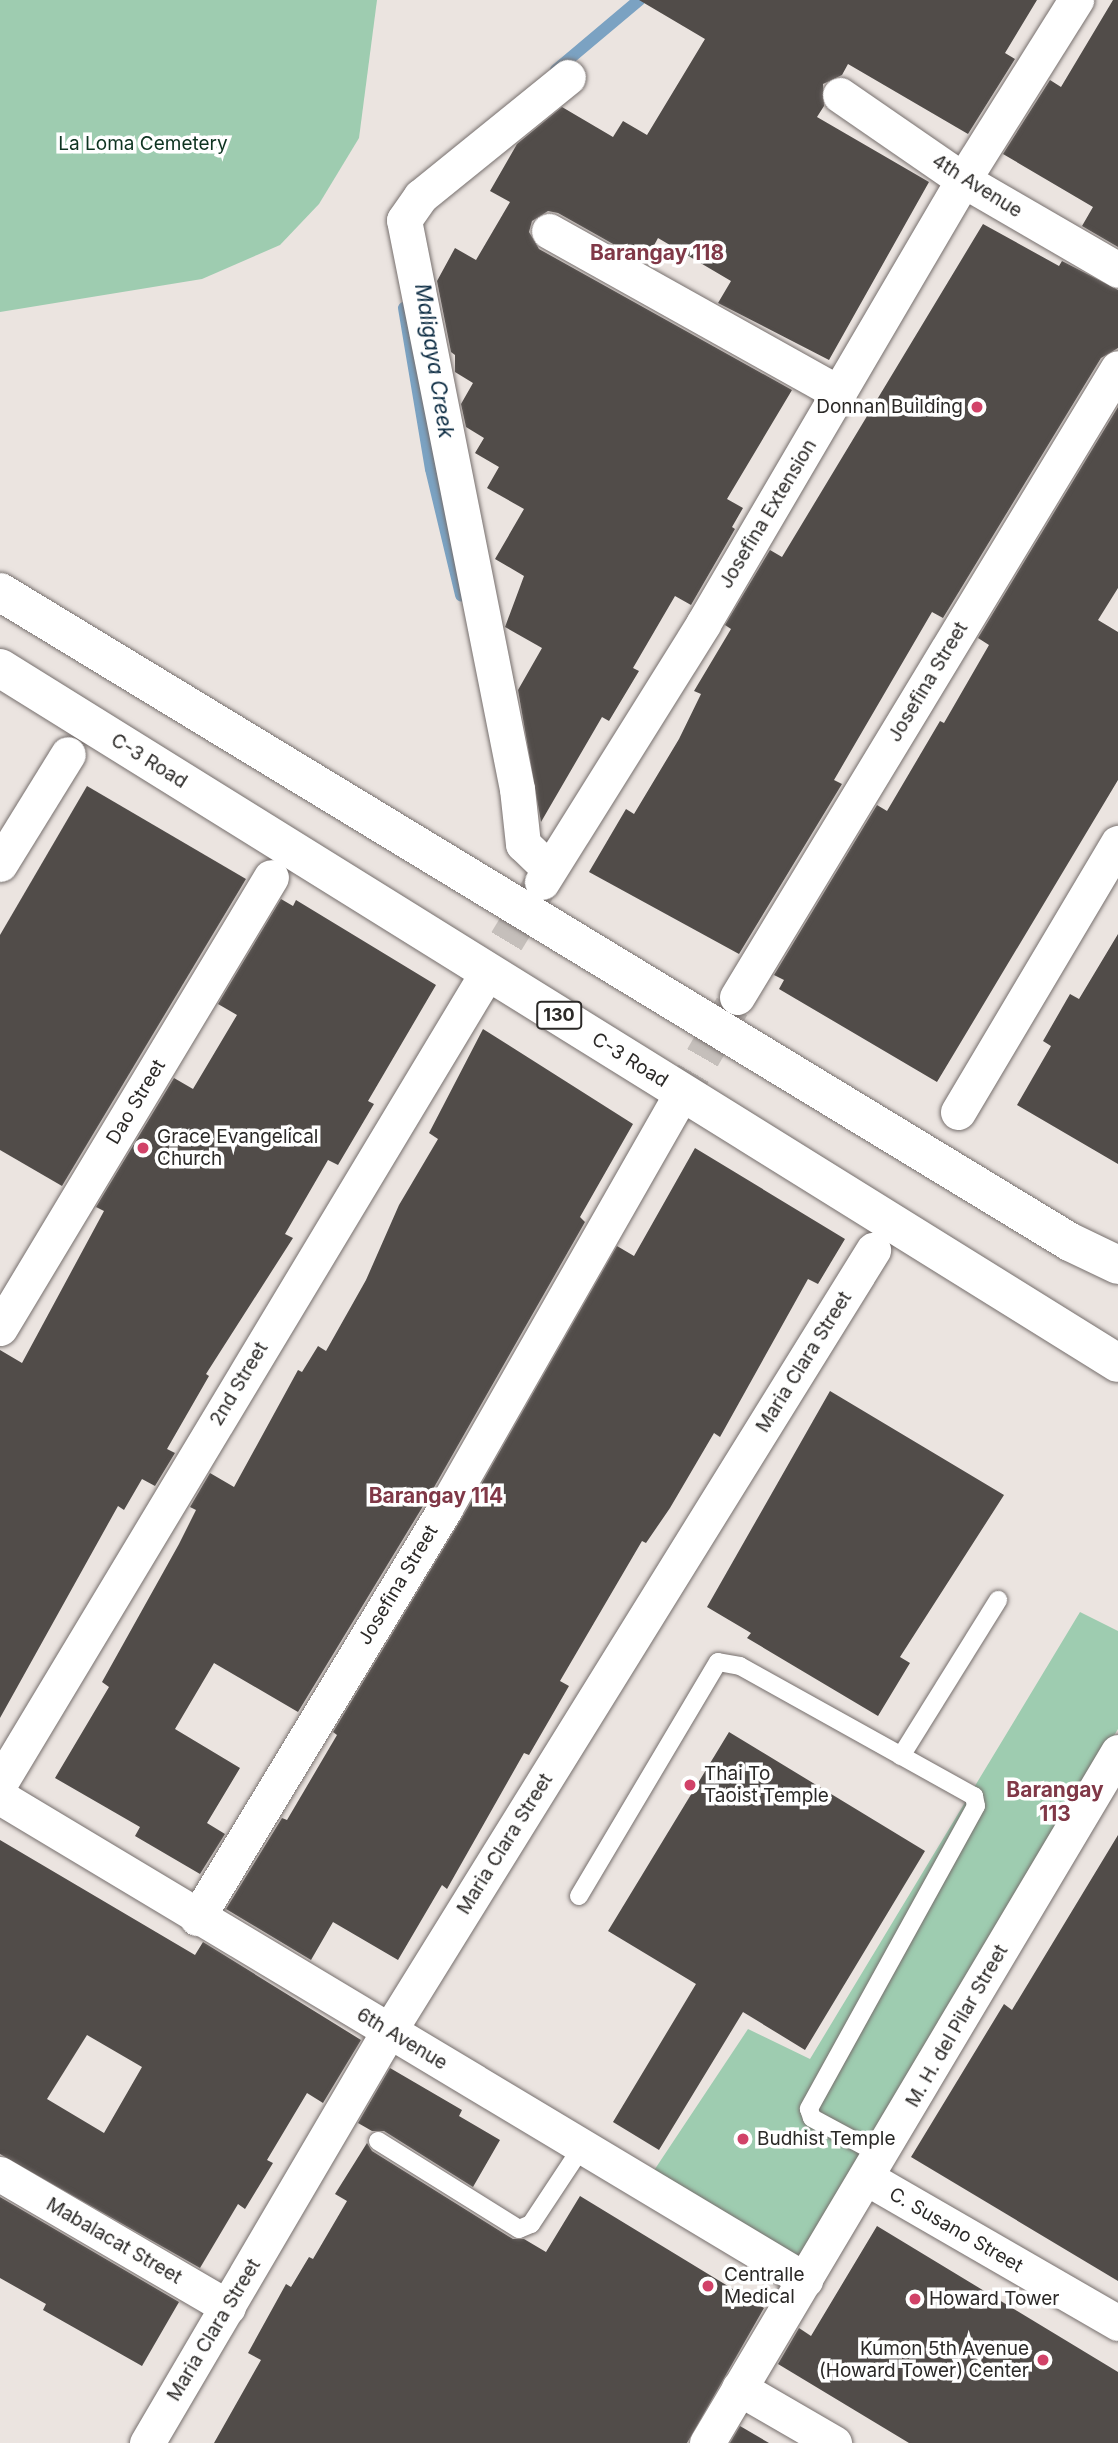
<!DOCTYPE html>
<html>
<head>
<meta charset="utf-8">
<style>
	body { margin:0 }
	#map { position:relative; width:1118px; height:2443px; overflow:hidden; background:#ebe4e0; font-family:Inter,sans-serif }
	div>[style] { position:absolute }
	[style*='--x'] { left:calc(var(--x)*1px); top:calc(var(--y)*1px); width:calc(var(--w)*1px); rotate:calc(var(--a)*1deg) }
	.green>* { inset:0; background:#9eccb0 }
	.stream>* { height:12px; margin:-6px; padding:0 6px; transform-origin:6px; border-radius:6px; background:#7ba2c2 }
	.building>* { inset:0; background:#514c49 }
	.street-tunnel>* { height:35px; margin-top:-17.5px; transform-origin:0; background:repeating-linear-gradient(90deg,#c5bfbb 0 35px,transparent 0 53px) }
	.roads { filter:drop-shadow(0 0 2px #766f6d) drop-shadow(0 0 2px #766f6d) }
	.lane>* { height:18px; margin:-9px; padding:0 9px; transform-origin:9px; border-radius:9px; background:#fff }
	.street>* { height:35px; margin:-17.5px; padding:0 17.5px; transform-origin:17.5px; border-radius:17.5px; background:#fff }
	.primary>* { height:38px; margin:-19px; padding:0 19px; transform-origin:19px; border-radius:19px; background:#fff }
	.dots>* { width:19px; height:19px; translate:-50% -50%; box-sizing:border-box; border:4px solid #fff; border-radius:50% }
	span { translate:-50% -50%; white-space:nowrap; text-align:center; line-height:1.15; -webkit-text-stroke:7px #fff; paint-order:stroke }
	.shield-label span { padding:2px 5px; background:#fff; border:2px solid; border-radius:5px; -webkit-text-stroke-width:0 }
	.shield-label { font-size:18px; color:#2b2927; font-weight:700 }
	.park-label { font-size:19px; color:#0d3320 }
	.street-label { font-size:19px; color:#2b2927 }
	.poi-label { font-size:19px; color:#2b2927 }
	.right { translate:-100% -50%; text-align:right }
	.left { translate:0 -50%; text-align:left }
	.neighbourhood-label { font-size:21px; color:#803847; font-weight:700 }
	.water-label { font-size:21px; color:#0c2c43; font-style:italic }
</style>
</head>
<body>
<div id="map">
	<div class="green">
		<div style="clip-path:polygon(0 0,377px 0,359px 138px,319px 204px,280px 245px,202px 279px,0 312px)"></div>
		<div style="clip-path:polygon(1080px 1612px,1118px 1631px,1118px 1729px,797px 2262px,651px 2175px,748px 2029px,810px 2059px)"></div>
	</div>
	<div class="stream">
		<div style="--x:556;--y:70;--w:109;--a:-40.1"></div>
		<div style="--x:404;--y:308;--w:163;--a:80.5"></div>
		<div style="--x:431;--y:469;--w:130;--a:76.6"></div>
	</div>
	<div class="building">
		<div style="clip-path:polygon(639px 0,1037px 0,1005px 53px,1015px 59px,968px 134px,848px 64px,842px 75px,823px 84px,824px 106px,817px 117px,929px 182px,829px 360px,718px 303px,731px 281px,658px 238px,645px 262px,558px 213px,548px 211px,532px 221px,529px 232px,539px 249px,792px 390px,727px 499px,743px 508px,732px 527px,735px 529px,691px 605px,675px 596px,633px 668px,639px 671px,609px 721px,602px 717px,541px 822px,518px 690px,542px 648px,505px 627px,524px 576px,495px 559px,524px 509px,487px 488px,499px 467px,475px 453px,484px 438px,466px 427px,461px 404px,473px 383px,455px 372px,455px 355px,451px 352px,437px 281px,455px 248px,476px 260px,510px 202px,490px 191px,517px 144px,562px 107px,613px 137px,623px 121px,647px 135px,705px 39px)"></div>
		<div style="clip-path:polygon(1113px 0,1118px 0,1118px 247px,1082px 226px,1093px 207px,1003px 154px,1050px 80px,1061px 87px)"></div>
		<div style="clip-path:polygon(983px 224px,1059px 266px,1062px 261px,1118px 290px,1118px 348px,1101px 358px,943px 618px,932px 612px,834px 780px,842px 784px,739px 954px,589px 872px,626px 809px,634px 814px,679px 739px,701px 694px,694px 691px,731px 629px,725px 625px,770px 550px,782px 557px)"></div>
		<div style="clip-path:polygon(1118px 407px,1118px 588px,1098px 620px,1118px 632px,1118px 780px,937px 1082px,779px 989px,784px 980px,774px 975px,877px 805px,887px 811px,940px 721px,944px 723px,989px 645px,978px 638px)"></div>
		<div style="clip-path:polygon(87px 786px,246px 879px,62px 1186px,0 1150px,0 935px)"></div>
		<div style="clip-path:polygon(281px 899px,293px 906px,296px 900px,436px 985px,368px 1101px,374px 1104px,338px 1165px,328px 1160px,285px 1234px,293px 1238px,206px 1374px,209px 1376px,167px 1449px,175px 1453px,155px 1486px,142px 1479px,124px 1510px,118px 1506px,0 1718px,0 1350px,22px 1363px,104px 1211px,96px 1207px,174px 1078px,193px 1089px,237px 1015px,218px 1004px)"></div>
		<div style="clip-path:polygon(1118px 934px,1118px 1164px,1017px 1105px,1051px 1046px,1043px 1041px,1070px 994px,1079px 999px)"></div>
		<div style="clip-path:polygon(483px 1029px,633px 1124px,580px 1217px,585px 1222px,428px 1498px,298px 1712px,214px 1663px,175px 1729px,240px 1768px,207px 1823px,225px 1834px,200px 1874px,135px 1836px,140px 1827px,55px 1778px,109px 1687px,102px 1682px,179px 1544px,196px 1510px,190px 1507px,210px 1473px,234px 1487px,298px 1370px,302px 1372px,318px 1346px,326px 1351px,366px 1280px,399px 1205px,438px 1139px,429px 1133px)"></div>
		<div style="clip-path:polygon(695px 1148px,845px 1239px,818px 1284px,808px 1279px,720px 1437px,714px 1433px,670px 1508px,646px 1543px,642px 1541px,560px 1681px,569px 1686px,529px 1755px,524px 1753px,447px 1889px,442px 1885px,398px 1960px,333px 1922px,311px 1960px,226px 1909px,282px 1818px,287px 1820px,337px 1735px,333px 1732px,462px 1518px,617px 1246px,634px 1256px)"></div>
		<div style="clip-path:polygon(830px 1391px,1004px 1495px,900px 1657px,910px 1663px,878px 1716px,747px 1638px,751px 1633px,707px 1607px)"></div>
		<div style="clip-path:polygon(729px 1732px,925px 1851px,805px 2050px,743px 2012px,659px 2150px,613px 2122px,696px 1984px,608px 1931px)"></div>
		<div style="clip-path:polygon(1118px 1835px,1118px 2281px,911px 2157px,1004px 2004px,1012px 2010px)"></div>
		<div style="clip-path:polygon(evenodd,0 1840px,195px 1955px,203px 1942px,361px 2040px,323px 2103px,307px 2093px,267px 2160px,273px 2163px,245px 2209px,238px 2204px,200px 2268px,0 2154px,0 1840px,87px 2035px,142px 2067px,104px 2133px,47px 2099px,87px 2035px)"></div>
		<div style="clip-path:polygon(390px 2068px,462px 2110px,459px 2116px,500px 2140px,473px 2187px,384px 2131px,372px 2131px,358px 2123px)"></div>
		<div style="clip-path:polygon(367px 2143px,372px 2151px,513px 2239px,524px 2239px,546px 2252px,580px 2196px,764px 2308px,687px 2443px,214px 2443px,261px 2360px,248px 2353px,286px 2284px,291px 2287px,309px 2257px,313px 2259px,347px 2201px,335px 2194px)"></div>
		<div style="clip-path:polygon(0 2197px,179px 2302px,142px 2366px,43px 2310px,46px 2304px,0 2278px)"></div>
		<div style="clip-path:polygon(877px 2226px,1118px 2372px,1118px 2443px,909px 2443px,778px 2364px,799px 2328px,811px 2336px)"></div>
		<div style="clip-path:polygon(740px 2426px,769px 2443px,730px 2443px)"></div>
	</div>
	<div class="street-tunnel">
		<div style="--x:479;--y:986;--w:116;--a:-58.8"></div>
		<div style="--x:676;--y:1103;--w:112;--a:-60"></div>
	</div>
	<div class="roads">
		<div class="lane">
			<div style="--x:901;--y:1756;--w:184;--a:-58.1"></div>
			<div style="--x:579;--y:1896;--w:272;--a:-59.3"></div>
			<div style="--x:718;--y:1662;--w:22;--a:10"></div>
			<div style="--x:740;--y:1666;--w:268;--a:29.1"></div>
			<div style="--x:974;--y:1796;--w:10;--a:79"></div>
			<div style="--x:976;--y:1806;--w:346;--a:118.9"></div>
			<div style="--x:809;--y:2109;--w:9;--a:72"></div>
			<div style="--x:812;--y:2118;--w:78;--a:28.2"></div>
			<div style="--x:378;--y:2141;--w:166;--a:32"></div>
			<div style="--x:519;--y:2229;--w:13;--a:-23"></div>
			<div style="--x:531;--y:2224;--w:92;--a:-56.5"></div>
		</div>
		<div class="street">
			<div style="--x:840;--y:95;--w:150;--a:34.6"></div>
			<div style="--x:963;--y:180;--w:179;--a:30.1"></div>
			<div style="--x:549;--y:231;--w:332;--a:29.2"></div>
			<div style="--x:0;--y:864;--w:129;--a:-58.3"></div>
			<div style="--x:549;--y:869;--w:36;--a:-136"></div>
			<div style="--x:523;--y:844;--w:55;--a:-96.2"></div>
			<div style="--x:517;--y:789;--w:580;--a:-101.23"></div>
			<div style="--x:404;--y:220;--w:29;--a:-55"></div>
			<div style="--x:421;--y:196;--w:189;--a:-39"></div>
			<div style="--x:542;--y:882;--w:304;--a:-58"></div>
			<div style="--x:703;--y:624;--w:515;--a:-59.65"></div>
			<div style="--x:963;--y:180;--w:213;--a:-57.9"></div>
			<div style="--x:737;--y:997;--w:735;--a:-58.8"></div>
			<div style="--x:958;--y:1112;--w:313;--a:-59.3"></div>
			<div style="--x:0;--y:1328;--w:526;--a:-59"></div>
			<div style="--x:0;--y:1783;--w:930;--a:-58.99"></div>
			<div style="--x:0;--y:1797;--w:939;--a:30.96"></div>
			<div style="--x:197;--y:1918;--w:479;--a:-58.8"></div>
			<div style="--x:445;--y:1508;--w:466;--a:-60.3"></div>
			<div style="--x:0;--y:2174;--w:264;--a:30.3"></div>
			<div style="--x:867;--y:2178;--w:290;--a:30"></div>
			<div style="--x:739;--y:2388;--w:110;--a:30.1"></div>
			<div style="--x:147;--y:2443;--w:478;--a:-59.6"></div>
			<div style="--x:389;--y:2031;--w:919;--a:-58.21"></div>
			<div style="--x:707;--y:2443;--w:804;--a:-59.26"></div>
		</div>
		<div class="primary">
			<div style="--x:0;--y:592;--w:1252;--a:31.28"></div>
			<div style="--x:1070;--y:1242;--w:53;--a:25.6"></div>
			<div style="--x:0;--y:668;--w:1316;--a:31.87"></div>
		</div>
	</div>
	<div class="dots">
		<div style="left:977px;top:407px;background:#d14268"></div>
		<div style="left:143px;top:1148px;background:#d14268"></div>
		<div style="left:690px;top:1785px;background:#d14268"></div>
		<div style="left:743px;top:2139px;background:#d14268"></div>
		<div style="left:708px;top:2286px;background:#d14268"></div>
		<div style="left:915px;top:2299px;background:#d14268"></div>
		<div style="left:1043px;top:2360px;background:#d14268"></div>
	</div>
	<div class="shield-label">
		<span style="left:559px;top:1015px">130</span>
	</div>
	<div class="park-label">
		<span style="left:143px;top:144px">La Loma Cemetery</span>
	</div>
	<div class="street-label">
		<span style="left:977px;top:186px;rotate:32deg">4th Avenue</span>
		<span style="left:768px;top:514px;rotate:-59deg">Josefina Extension</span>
		<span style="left:928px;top:682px;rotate:-59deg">Josefina Street</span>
		<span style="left:149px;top:761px;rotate:32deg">C-3 Road</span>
		<span style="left:630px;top:1060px;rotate:32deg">C-3 Road</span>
		<span style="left:136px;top:1102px;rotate:-59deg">Dao Street</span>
		<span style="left:804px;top:1362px;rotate:-58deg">Maria Clara Street</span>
		<span style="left:239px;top:1384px;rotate:-59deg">2nd Street</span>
		<span style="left:398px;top:1585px;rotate:-59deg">Josefina Street</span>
		<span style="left:505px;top:1844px;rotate:-58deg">Maria Clara Street</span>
		<span style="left:957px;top:2026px;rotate:-60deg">M. H. del Pilar Street</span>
		<span style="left:402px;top:2039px;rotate:31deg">6th Avenue</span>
		<span style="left:956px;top:2230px;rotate:30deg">C. Susano Street</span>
		<span style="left:114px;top:2241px;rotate:30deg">Mabalacat Street</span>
		<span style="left:214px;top:2330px;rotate:-59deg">Maria Clara Street</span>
	</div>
	<div class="poi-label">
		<span class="right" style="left:963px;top:407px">Donnan Building</span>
		<span class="left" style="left:157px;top:1148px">Grace Evangelical<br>Church</span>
		<span class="left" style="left:704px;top:1785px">Thai To<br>Taoist Temple</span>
		<span class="left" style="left:757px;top:2139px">Budhist Temple</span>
		<span class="left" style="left:724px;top:2286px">Centralle<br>Medical</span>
		<span class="left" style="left:929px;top:2299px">Howard Tower</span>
		<span class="right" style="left:1029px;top:2360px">Kumon 5th Avenue<br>(Howard Tower) Center</span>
	</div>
	<div class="neighbourhood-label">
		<span style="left:657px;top:253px">Barangay 118</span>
		<span style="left:436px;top:1496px">Barangay 114</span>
		<span style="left:1055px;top:1802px">Barangay<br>113</span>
	</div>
	<div class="water-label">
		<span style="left:434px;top:361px;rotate:81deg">Maligaya Creek</span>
	</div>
</div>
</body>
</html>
